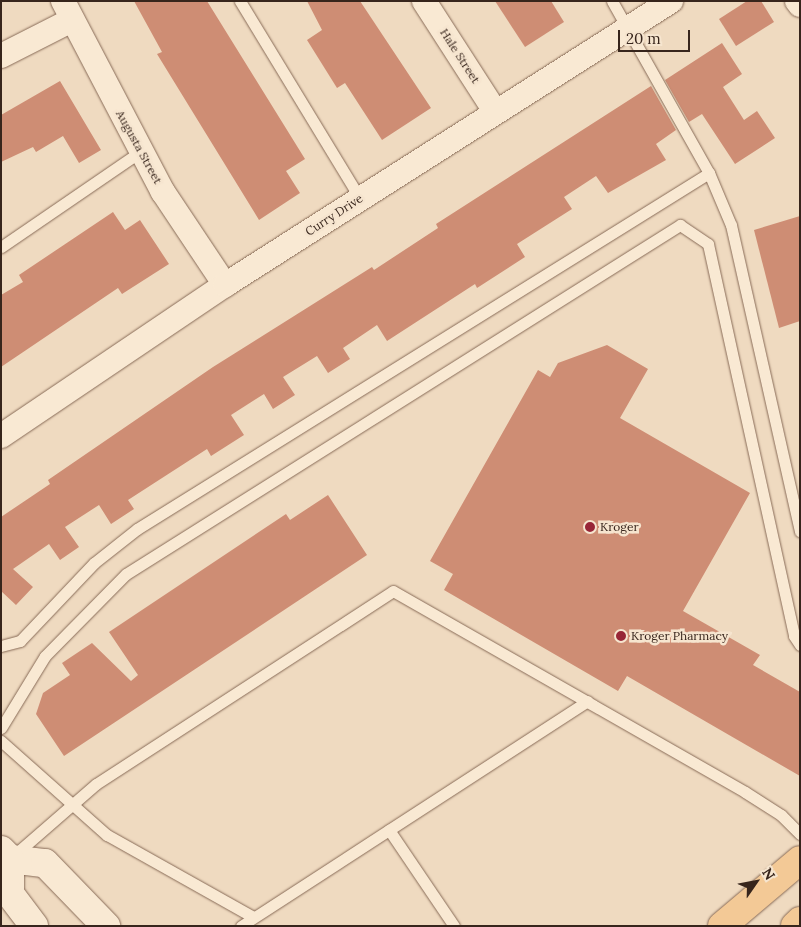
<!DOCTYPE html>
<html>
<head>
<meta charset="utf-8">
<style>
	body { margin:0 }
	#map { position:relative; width:801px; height:927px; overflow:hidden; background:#efdac0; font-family:Lora,serif }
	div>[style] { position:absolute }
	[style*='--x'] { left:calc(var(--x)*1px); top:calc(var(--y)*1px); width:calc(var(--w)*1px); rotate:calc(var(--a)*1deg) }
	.building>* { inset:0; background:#ce8d74 }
	.roads { filter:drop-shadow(0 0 1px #886b57) drop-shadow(0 0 1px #886b57) }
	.service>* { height:11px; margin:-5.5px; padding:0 5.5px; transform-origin:5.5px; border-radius:5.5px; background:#f9e9d3 }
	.minor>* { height:24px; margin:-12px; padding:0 12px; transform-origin:12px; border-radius:12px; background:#f9e9d3 }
	.secondary>* { height:28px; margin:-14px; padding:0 14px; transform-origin:14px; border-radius:14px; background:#f9e9d3 }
	.primary>* { height:28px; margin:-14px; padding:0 14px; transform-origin:14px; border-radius:14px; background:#f3c996 }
	.dots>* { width:14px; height:14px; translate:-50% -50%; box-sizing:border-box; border:2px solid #f6e5cf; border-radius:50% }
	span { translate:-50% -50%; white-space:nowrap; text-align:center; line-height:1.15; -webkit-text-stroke:5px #f6e5cf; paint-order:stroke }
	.street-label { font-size:12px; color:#37251c }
	.poi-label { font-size:12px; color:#37251c }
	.left { translate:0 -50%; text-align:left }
	.frame { position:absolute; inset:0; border:2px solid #37251c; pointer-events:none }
	.north { position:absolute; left:731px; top:857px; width:50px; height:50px; -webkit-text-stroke:4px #f6e5cf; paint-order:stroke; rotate:57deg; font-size:14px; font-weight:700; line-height:20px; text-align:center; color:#37251c }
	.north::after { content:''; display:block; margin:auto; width:18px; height:22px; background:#37251c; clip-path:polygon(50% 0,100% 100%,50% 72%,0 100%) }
	.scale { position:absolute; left:618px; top:30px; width:72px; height:22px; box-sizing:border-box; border:2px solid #37251c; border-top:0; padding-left:6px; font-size:15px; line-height:18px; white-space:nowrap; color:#37251c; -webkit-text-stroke:4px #f6e5cf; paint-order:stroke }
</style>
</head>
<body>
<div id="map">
	<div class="building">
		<div style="clip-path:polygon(134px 1px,207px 1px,305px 159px,286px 171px,300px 193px,259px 220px,157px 54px,162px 52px)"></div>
		<div style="clip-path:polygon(307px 1px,360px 1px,431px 108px,382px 140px,345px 83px,337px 88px,307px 40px,322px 30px)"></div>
		<div style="clip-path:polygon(495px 1px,551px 1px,564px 22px,525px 47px)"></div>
		<div style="clip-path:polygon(747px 1px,761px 1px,774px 22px,736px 46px,719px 19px)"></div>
		<div style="clip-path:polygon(722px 43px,742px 74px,723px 87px,744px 120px,757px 111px,775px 138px,735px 164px,702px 114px,689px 122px,665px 80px)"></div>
		<div style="clip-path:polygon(60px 81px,101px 150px,79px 163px,63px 136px,36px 152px,33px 147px,1px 162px,1px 115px)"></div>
		<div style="clip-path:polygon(651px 86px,676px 130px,656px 144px,666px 160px,608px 193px,596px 176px,564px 197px,572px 209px,517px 244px,525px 257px,477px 288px,475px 284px,387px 341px,377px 325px,343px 348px,350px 359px,328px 373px,317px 356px,283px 377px,295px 395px,273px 409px,264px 394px,231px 415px,244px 435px,211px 456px,207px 449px,128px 500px,134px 509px,111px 524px,99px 505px,65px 527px,79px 547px,60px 560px,49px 544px,13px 569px,33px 587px,16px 605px,1px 591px,1px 517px,50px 484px,48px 480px,213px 367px,372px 267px,374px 270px,438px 228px,436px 224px)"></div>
		<div style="clip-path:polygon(113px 212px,125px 230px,140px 220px,169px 264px,122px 294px,118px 288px,1px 367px,1px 295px,23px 282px,19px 275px)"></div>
		<div style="clip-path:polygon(800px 216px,800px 321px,779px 328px,754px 230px)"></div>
		<div style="clip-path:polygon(607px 345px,648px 369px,620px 418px,750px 493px,683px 611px,760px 655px,753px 665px,800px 692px,800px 776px,627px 676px,618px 691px,444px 590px,453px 574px,430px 561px,538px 370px,550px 377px,558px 363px)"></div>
		<div style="clip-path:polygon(328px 495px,367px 555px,64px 756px,36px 714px,43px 693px,70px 675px,62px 663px,92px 643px,131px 681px,138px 675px,109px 632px,286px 514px,290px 520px)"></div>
	</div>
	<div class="roads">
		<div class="service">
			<div style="--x:240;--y:1;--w:231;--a:58.7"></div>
			<div style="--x:612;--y:1;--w:197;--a:60.6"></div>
			<div style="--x:709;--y:173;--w:56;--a:67.1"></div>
			<div style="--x:731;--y:225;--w:314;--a:77.3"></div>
			<div style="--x:1;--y:247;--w:170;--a:-34.4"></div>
			<div style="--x:1;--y:646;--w:20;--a:-15"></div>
			<div style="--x:20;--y:641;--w:108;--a:-46.5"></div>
			<div style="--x:94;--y:563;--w:55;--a:-38.3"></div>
			<div style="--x:137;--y:529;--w:674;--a:-31.9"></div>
			<div style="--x:1;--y:728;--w:84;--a:-58.6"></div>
			<div style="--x:45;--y:656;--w:115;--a:-45.4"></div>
			<div style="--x:126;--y:574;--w:655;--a:-32.21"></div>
			<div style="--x:680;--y:225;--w:34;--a:34"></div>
			<div style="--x:708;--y:244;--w:401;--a:77.6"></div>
			<div style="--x:794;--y:636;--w:11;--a:56"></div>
			<div style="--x:1;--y:741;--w:142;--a:41.6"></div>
			<div style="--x:107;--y:835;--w:167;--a:29.3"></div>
			<div style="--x:389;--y:830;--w:116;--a:55.9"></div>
			<div style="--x:12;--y:857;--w:111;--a:-41"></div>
			<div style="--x:96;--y:784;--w:354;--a:-33"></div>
			<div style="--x:393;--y:591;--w:405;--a:29.7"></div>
			<div style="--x:745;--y:792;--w:43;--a:32.6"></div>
			<div style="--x:781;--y:815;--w:27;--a:45"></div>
			<div style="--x:241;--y:926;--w:413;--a:-33"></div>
		</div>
		<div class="minor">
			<div style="--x:63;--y:1;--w:216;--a:62.4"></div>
			<div style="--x:163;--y:192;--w:112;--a:56.3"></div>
			<div style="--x:424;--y:1;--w:131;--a:57.2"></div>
			<div style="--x:797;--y:1;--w:5;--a:53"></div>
			<div style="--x:1;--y:56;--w:80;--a:-26.9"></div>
			<div style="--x:1;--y:436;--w:270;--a:-34"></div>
			<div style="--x:225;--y:285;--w:529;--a:-32.49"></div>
		</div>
		<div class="secondary">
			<div style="--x:1;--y:850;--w:13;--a:45"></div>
			<div style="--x:10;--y:859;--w:35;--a:7"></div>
			<div style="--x:45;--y:863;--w:88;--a:45.9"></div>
			<div style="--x:10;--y:859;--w:35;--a:90"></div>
			<div style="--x:10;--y:894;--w:40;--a:53"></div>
		</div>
		<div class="primary">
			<div style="--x:722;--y:926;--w:102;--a:-40.2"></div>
			<div style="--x:795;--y:926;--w:7;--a:-45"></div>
		</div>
	</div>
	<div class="dots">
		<div style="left:590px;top:527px;background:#982637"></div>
		<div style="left:621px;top:636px;background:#982637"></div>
	</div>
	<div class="street-label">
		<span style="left:460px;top:56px;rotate:57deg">Hale Street</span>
		<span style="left:139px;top:147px;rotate:61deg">Augusta Street</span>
		<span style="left:334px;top:215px;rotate:-33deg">Curry Drive</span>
	</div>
	<div class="poi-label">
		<span class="left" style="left:600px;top:527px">Kroger</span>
		<span class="left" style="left:631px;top:636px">Kroger Pharmacy</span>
	</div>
	<div class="frame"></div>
	<div class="north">N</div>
	<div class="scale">20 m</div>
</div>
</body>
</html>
